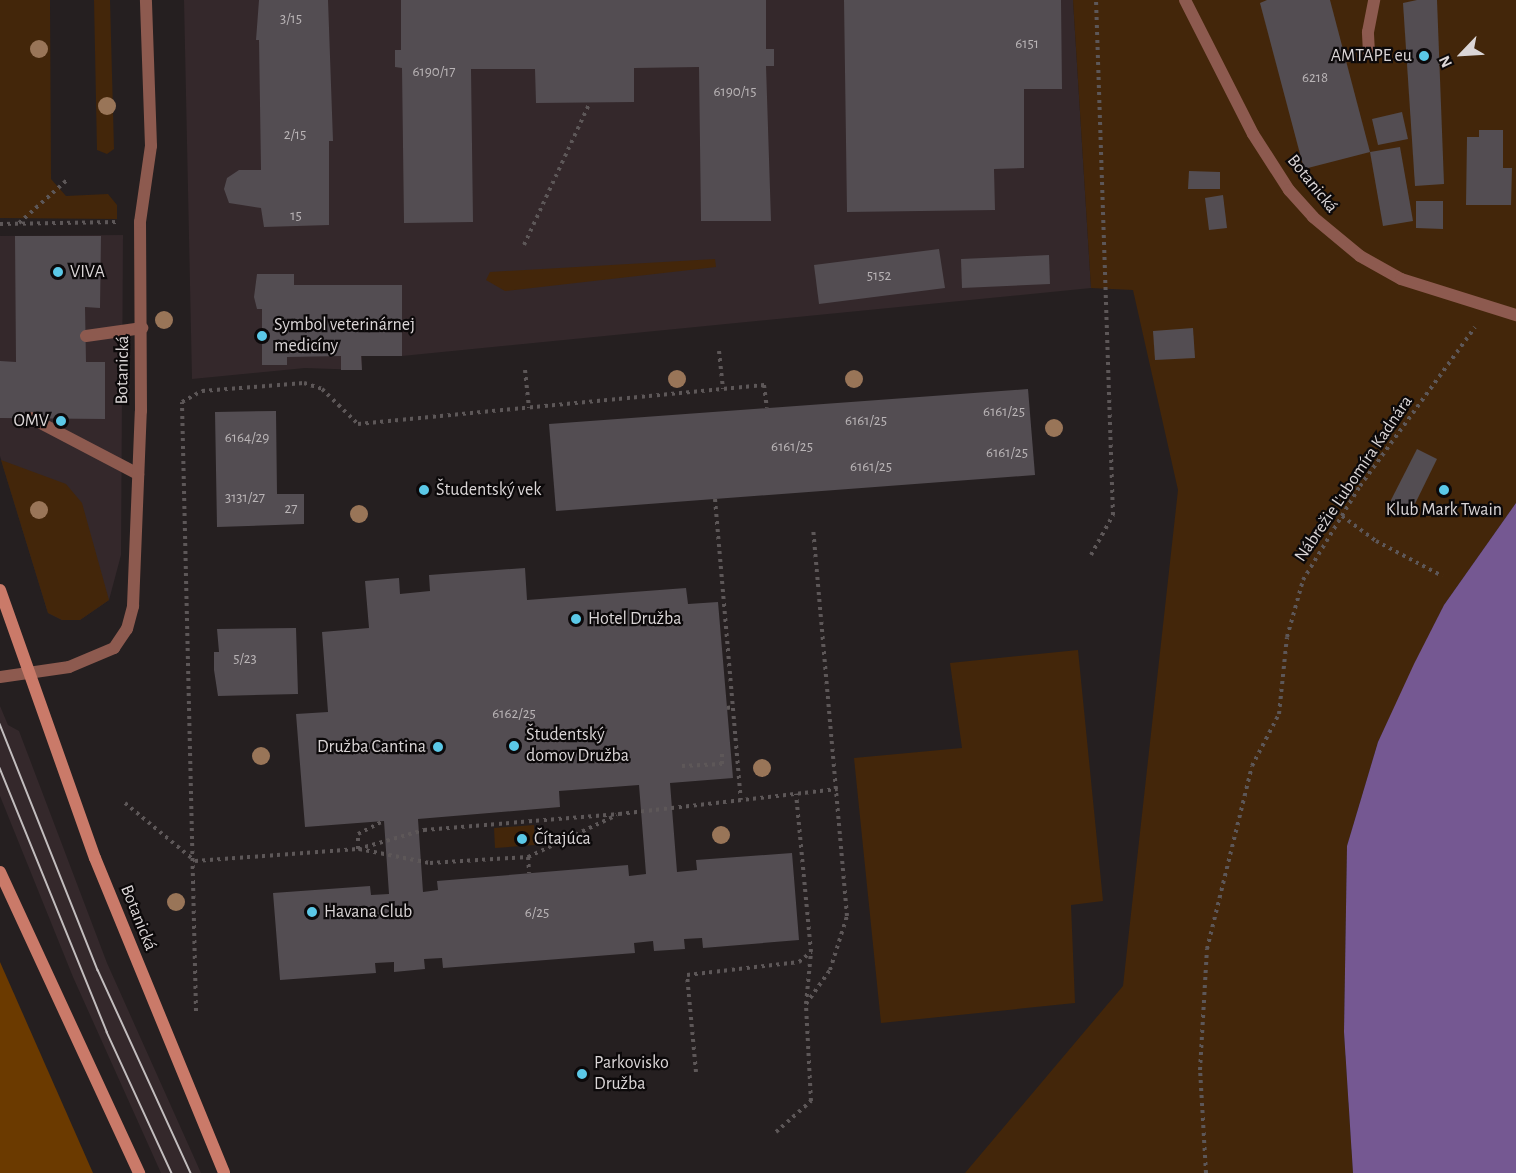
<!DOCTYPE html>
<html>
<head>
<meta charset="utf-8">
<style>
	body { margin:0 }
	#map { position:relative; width:1516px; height:1173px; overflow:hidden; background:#251f20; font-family:"Alegreya Sans",sans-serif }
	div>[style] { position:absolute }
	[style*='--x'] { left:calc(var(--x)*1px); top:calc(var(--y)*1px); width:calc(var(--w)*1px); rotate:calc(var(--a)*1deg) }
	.built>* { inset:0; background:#34282b }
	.green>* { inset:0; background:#43260a }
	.forest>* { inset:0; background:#6b3a00 }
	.water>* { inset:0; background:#755892 }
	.building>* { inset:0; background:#534d52 }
	.path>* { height:4px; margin-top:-2px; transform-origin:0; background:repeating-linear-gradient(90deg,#5d5758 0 3px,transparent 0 7.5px) }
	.service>* { height:12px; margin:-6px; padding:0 6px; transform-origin:6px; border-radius:6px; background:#8d5a4f }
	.minor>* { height:12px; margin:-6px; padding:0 6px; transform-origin:6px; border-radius:6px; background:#8d5a4f }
	.secondary>* { height:12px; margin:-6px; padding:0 6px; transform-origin:6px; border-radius:6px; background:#ca7a69 }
	.tram>* { height:1.5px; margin:-0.75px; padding:0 0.75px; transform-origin:0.75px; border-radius:0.75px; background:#c2bdbe }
	.trees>* { width:18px; height:18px; margin:-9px; border-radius:50%; background:#997558 }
	.dots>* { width:16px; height:16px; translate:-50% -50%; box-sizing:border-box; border:3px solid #0c090a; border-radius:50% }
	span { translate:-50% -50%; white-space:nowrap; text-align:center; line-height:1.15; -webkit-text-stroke:4.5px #0c090a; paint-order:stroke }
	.number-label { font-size:15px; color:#b9b4b6 }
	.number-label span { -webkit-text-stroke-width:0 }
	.poi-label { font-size:18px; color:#dbd6d7 }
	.right { translate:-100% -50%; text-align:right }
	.left { translate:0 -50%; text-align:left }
	.street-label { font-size:18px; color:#dbd6d7 }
	.north { position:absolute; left:1432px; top:24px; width:60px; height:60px; -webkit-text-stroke:4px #0c090a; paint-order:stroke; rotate:245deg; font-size:16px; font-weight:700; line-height:24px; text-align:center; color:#dbd6d7 }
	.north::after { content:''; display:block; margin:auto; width:21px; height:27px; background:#dbd6d7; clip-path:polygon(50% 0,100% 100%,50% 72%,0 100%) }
</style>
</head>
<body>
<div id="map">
	<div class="built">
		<div style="clip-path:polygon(184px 0,1073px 0,1091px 288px,402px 356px,362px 356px,362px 370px,305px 368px,192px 379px)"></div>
		<div style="clip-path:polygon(123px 235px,121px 555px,109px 600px,80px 620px,62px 620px,48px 613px,0 456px,0 236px)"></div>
		<div style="clip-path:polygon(0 706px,8px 725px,19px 731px,107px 963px,201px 1173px,161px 1173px,73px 977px,0 796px)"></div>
	</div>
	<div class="green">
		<div style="clip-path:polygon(0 0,50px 0,51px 179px,66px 196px,108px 194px,117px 205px,117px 219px,0 218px)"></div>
		<div style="clip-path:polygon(94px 0,110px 0,114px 149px,107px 154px,97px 150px)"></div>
		<div style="clip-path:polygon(1073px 0,1516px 0,1516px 503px,1444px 605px,1415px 664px,1378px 742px,1347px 846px,1344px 1032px,1353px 1173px,965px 1173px,1123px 986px,1178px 490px,1133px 290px,1091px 288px)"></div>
		<div style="clip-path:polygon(715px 259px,716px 267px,505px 291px,486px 280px,490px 272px)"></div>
		<div style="clip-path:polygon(1px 460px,66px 484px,82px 503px,109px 600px,80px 620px,62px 620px,48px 613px)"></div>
		<div style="clip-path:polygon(1078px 650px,1103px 901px,1071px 905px,1075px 1003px,881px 1023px,854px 758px,962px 748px,950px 663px)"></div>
		<div style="clip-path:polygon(534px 825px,535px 845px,495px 848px,494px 828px)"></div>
	</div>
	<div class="forest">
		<div style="clip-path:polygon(0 962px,93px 1173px,0 1173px)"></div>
	</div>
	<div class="water">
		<div style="clip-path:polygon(1516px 503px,1516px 1173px,1353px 1173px,1344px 1032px,1347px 846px,1378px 742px,1414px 664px,1444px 605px)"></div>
	</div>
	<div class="building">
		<div style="clip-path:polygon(259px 0,328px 0,333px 141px,329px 141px,329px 225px,264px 227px,261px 208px,229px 203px,224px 189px,227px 178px,239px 170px,261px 170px,259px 40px,256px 40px)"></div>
		<div style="clip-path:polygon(401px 0,766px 0,766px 49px,774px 49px,774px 66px,766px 66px,771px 221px,701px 221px,699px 67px,634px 68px,634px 102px,536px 103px,535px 69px,471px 69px,473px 222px,404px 223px,402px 68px,395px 67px,395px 50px,401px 50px)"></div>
		<div style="clip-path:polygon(844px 0,1061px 0,1062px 89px,1024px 89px,1024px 168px,994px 169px,995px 210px,847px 212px)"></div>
		<div style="clip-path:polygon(1267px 0,1330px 0,1370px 152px,1304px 169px,1260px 3px)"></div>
		<div style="clip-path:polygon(1417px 0,1437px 0,1444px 184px,1415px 186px,1403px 3px)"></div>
		<div style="clip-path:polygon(1402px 112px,1408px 139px,1378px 145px,1372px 119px)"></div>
		<div style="clip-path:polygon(1479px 130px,1503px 130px,1503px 168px,1512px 168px,1511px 205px,1466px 205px,1467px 137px,1479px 137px)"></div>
		<div style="clip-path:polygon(1400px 147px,1413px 221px,1383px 226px,1370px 152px)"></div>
		<div style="clip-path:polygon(1189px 171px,1220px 172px,1220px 189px,1188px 189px)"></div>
		<div style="clip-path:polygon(1223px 195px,1227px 228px,1209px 230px,1205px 198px)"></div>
		<div style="clip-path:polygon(1416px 201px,1443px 201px,1443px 229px,1416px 228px)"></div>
		<div style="clip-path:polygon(15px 236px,101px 236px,100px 308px,85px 307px,86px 362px,105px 362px,105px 419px,0 418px,0 361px,16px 362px)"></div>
		<div style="clip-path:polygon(939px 249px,945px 288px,819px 304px,814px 265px)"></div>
		<div style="clip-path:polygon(1049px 255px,1050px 284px,962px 288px,961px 259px)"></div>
		<div style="clip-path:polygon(257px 274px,294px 274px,294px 285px,402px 285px,402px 356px,361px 356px,362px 370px,341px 370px,341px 356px,287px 357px,287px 365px,262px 365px,262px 309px,257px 309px,254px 297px)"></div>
		<div style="clip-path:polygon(1193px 328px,1195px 358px,1155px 360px,1153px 331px)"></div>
		<div style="clip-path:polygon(1028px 389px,1035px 475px,556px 511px,549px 424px)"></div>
		<div style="clip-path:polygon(276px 411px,277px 494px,304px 494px,304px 524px,217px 527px,215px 412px)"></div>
		<div style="clip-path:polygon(1417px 449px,1437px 459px,1411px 512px,1390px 502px)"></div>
		<div style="clip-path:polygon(evenodd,525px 568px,527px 600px,686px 588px,688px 604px,718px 602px,733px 778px,670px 783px,677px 872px,697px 870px,696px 860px,792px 853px,799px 940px,703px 948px,702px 938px,684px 939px,685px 949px,654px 951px,653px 941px,634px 943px,635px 953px,443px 968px,442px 958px,424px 959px,425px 969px,394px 972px,394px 962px,375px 963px,376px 973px,280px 980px,273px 893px,370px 886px,371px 895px,389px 894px,384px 821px,305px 827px,296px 714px,328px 712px,322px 632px,369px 628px,365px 581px,399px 578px,400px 594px,430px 591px,429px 575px,525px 568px,639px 785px,646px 874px,629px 876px,628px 865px,437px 881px,438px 890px,423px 892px,418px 819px,560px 807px,559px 791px,639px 785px)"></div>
		<div style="clip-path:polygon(296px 628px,298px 694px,218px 696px,214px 670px,214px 652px,219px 652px,217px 629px)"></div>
	</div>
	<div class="path">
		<div style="--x:19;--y:223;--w:66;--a:-41.9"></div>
		<div style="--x:0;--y:224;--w:118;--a:-1"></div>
		<div style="--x:524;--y:245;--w:157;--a:-65.2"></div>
		<div style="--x:719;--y:351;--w:38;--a:84"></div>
		<div style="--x:525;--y:370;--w:38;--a:84"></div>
		<div style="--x:715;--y:499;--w:302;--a:85.1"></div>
		<div style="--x:1342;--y:516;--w:42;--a:36.3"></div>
		<div style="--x:1376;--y:541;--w:75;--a:27.9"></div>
		<div style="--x:1091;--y:555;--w:46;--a:-61.2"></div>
		<div style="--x:1113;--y:515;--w:515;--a:-91.89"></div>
		<div style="--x:727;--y:708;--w:6;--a:-9"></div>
		<div style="--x:682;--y:766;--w:40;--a:-2.9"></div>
		<div style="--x:722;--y:764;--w:11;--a:-90"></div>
		<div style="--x:125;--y:803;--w:91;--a:39.6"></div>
		<div style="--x:195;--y:861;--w:163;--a:-4.2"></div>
		<div style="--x:358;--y:849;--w:69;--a:-16.1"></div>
		<div style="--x:424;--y:830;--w:196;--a:-4.7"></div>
		<div style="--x:619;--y:814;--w:220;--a:-6.5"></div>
		<div style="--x:358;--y:849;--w:15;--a:-90"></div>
		<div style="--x:358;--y:834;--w:29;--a:-27"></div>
		<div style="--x:359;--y:849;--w:72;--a:11.2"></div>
		<div style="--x:430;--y:863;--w:98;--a:-3.5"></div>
		<div style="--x:528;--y:857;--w:98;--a:-25.3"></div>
		<div style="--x:528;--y:857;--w:16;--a:86"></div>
		<div style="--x:806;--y:1004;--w:52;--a:-84.5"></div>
		<div style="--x:196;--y:1011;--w:609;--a:-91.32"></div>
		<div style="--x:182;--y:402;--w:23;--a:-29"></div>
		<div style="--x:202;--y:391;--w:102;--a:-4.5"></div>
		<div style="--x:304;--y:383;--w:19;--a:18"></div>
		<div style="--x:322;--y:389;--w:50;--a:44.2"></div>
		<div style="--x:358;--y:424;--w:408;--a:-5.5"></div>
		<div style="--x:764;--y:385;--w:23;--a:83"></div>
		<div style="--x:696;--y:1072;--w:97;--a:-95.3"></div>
		<div style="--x:687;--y:975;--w:113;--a:-6.6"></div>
		<div style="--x:799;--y:962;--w:16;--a:-40"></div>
		<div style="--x:811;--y:952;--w:159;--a:-95.4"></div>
		<div style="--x:776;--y:1132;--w:47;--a:-41.5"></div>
		<div style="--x:811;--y:1101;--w:97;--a:-93"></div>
		<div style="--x:806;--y:1004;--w:42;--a:-54.8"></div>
		<div style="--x:830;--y:970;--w:57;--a:-72.5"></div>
		<div style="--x:847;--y:916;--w:388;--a:-95"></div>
		<div style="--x:1206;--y:1173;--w:103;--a:-93.3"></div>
		<div style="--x:1200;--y:1070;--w:121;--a:-86.7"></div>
		<div style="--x:1207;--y:949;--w:188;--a:-76.2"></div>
		<div style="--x:1252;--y:766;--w:59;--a:-62.6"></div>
		<div style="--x:1279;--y:714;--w:77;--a:-84.1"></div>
		<div style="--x:1287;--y:637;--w:59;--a:-74.3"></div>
		<div style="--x:1303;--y:580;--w:110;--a:-58.8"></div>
		<div style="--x:1360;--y:486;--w:196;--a:-54.1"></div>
	</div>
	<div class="service">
		<div style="--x:1185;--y:0;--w:150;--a:63.1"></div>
		<div style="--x:1253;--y:134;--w:67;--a:57.3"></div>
		<div style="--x:1289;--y:190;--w:36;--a:48"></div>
		<div style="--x:1313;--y:217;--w:61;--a:39.7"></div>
		<div style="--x:1360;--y:256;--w:47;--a:29.3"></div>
		<div style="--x:1401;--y:279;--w:121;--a:17.4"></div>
		<div style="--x:1369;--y:53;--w:21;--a:-93"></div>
		<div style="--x:1368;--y:32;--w:33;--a:-79"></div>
		<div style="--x:86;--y:336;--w:57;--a:-8.1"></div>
		<div style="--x:31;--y:418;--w:121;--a:27.6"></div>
	</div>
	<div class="minor">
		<div style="--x:0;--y:677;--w:70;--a:-8.2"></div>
		<div style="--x:69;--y:667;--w:49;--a:-22.9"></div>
		<div style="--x:114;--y:648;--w:23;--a:-56"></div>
		<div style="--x:127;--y:629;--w:24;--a:-75"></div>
		<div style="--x:133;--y:606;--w:195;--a:-87.7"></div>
		<div style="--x:141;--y:411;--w:189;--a:-90.3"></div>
		<div style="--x:140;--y:222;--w:77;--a:-81.8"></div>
		<div style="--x:151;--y:146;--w:146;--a:-92"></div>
	</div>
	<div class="secondary">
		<div style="--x:0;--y:590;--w:284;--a:70.5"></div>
		<div style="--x:95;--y:858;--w:340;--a:67.7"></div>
		<div style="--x:0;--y:872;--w:332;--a:65.2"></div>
	</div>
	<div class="tram">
		<div style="--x:0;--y:724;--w:265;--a:68.3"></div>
		<div style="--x:98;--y:970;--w:223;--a:65.4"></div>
		<div style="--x:0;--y:768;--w:285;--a:67.9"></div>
		<div style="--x:107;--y:1032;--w:155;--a:65.3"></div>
	</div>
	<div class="trees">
		<div style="left:39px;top:49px"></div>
		<div style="left:107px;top:106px"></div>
		<div style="left:164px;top:320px"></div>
		<div style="left:677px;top:379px"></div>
		<div style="left:854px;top:379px"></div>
		<div style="left:1054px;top:428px"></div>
		<div style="left:39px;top:510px"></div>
		<div style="left:359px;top:514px"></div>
		<div style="left:261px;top:756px"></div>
		<div style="left:762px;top:768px"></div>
		<div style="left:721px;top:835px"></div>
		<div style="left:176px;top:902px"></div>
	</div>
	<div class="dots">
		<div style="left:1424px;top:56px;background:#5bc8e7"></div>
		<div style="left:58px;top:272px;background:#5bc8e7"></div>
		<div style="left:262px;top:336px;background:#5bc8e7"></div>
		<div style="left:61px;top:421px;background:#5bc8e7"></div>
		<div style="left:424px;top:490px;background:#5bc8e7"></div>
		<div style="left:1444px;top:490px;background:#5bc8e7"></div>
		<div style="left:576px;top:619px;background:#5bc8e7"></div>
		<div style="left:514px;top:746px;background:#5bc8e7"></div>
		<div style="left:438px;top:747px;background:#5bc8e7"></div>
		<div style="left:522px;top:839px;background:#5bc8e7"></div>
		<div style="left:312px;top:912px;background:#5bc8e7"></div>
		<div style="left:582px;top:1074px;background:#5bc8e7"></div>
	</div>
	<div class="number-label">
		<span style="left:291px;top:19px">3/15</span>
		<span style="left:1027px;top:44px">6151</span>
		<span style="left:434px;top:72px">6190/17</span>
		<span style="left:1315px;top:78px">6218</span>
		<span style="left:735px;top:92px">6190/15</span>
		<span style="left:295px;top:135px">2/15</span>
		<span style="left:296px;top:216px">15</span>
		<span style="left:879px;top:276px">5152</span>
		<span style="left:1004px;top:412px">6161/25</span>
		<span style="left:866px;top:421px">6161/25</span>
		<span style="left:247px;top:438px">6164/29</span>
		<span style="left:792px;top:447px">6161/25</span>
		<span style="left:1007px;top:453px">6161/25</span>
		<span style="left:871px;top:467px">6161/25</span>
		<span style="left:245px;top:498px">3131/27</span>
		<span style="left:291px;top:509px">27</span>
		<span style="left:245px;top:659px">5/23</span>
		<span style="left:514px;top:714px">6162/25</span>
		<span style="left:537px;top:913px">6/25</span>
	</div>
	<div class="poi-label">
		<span class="right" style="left:1412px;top:56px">AMTAPE eu</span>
		<span class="left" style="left:70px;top:272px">VIVA</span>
		<span class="left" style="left:274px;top:336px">Symbol veterinárnej<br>medicíny</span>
		<span class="right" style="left:49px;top:421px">OMV</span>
		<span class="left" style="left:436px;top:490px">Študentský vek</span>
		<span style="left:1444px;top:510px">Klub Mark Twain</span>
		<span class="left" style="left:588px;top:619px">Hotel Družba</span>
		<span class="left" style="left:526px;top:746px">Študentský<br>domov Družba</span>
		<span class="right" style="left:426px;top:747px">Družba Cantina</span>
		<span class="left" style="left:534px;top:839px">Čítajúca</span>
		<span class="left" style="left:324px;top:912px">Havana Club</span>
		<span class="left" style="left:594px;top:1074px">Parkovisko<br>Družba</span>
	</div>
	<div class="street-label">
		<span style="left:1312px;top:184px;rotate:51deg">Botanická</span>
		<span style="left:123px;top:370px;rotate:-89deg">Botanická</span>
		<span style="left:1354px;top:479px;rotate:-56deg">Nábrežie Ľubomíra Kadnára</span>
		<span style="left:138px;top:918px;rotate:68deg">Botanická</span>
	</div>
	<div class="north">N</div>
</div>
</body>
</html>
